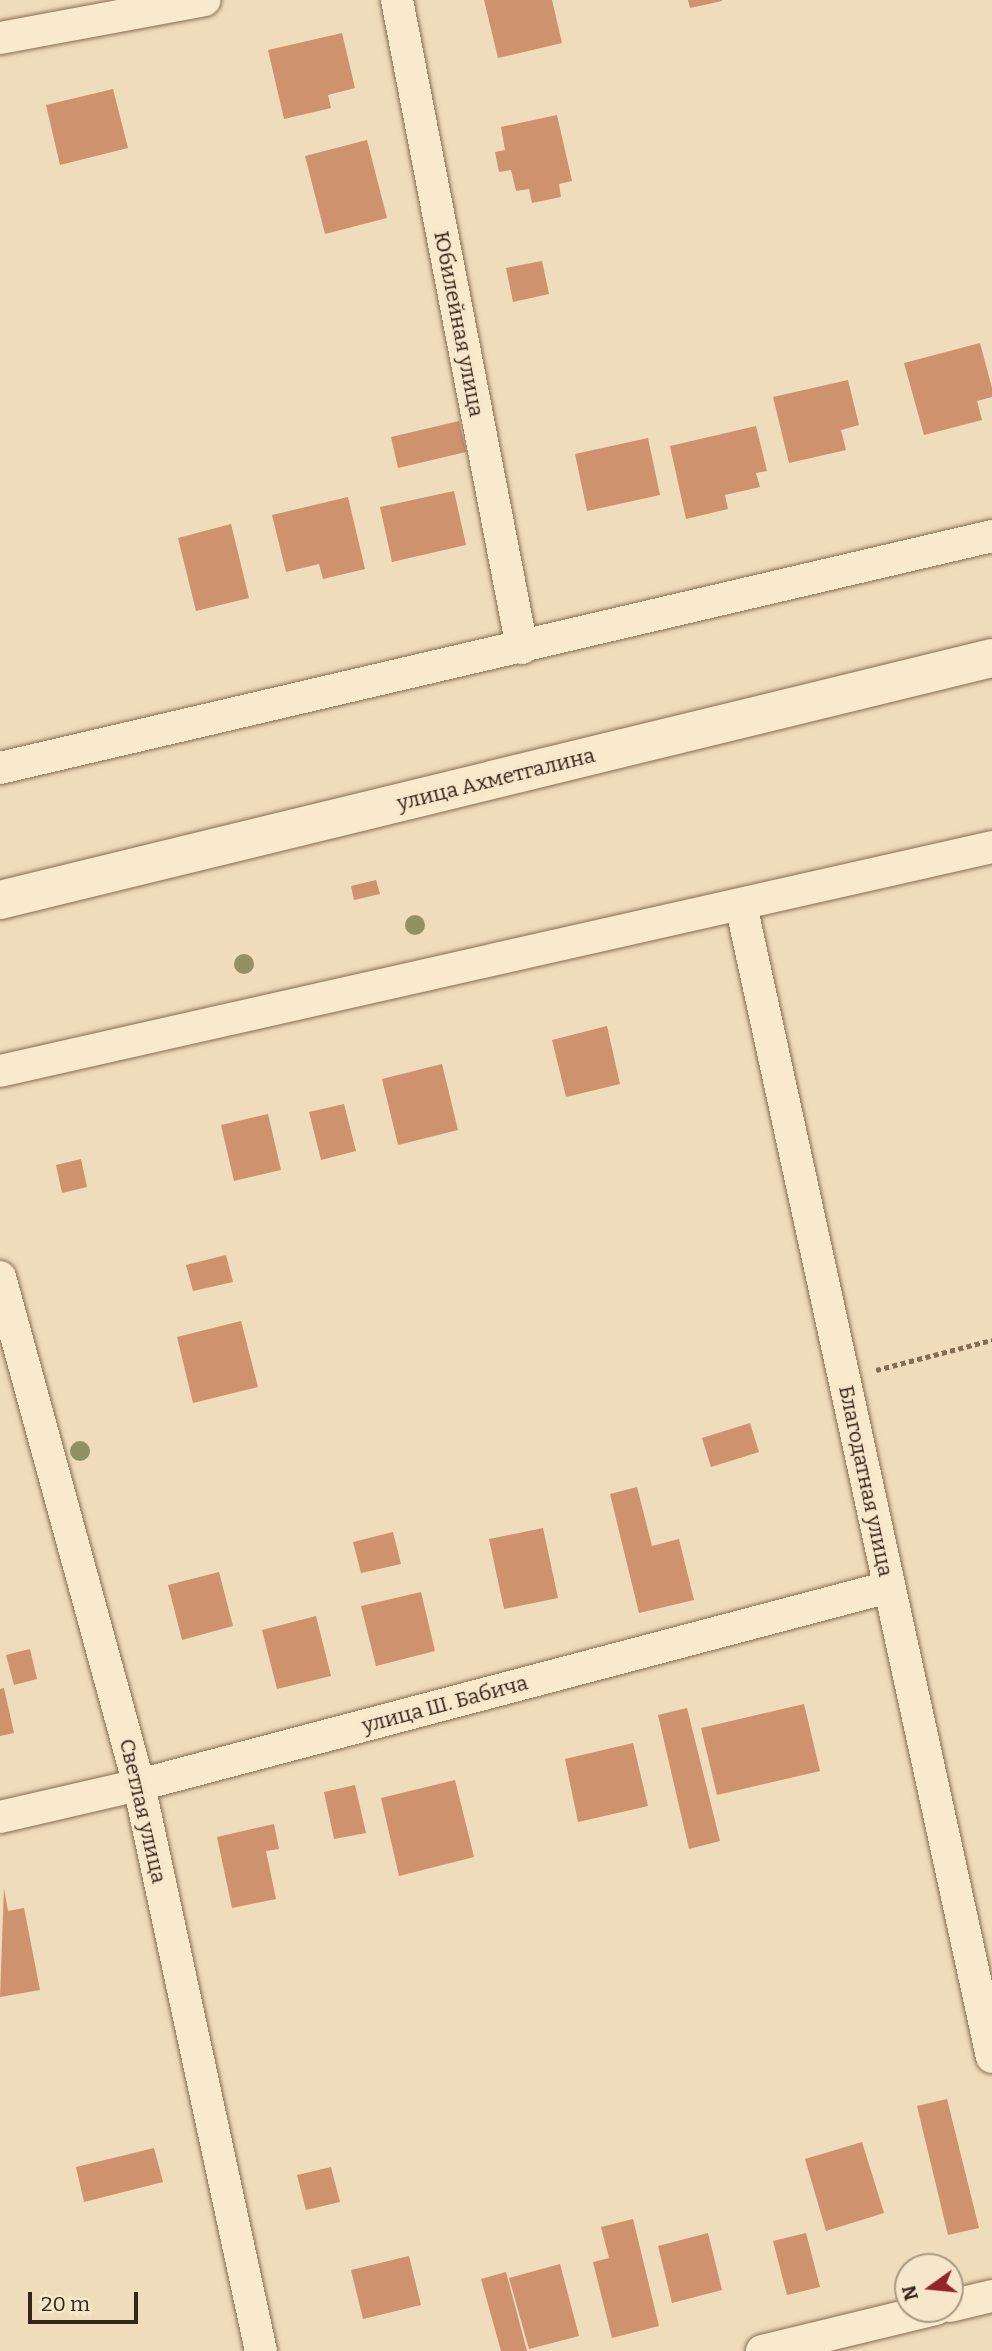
<!DOCTYPE html>
<html>
<head>
<meta charset="utf-8">
<style>
	body { margin:0 }
	#map { position:relative; width:992px; height:2351px; overflow:hidden; background:#efdcba; font-family:Bitter,serif }
	div>[style] { position:absolute }
	[style*='--x'] { left:calc(var(--x)*1px); top:calc(var(--y)*1px); width:calc(var(--w)*1px); rotate:calc(var(--a)*1deg) }
	.building>* { inset:0; background:#ce926f }
	.path>* { height:4.5px; margin-top:-2.25px; transform-origin:0; background:repeating-linear-gradient(90deg,#856c54 0 5px,transparent 0 8.5px) }
	.roads { filter:drop-shadow(0 0 2px #856c54) drop-shadow(0 0 2px #856c54) }
	.street>* { height:32px; margin:-16px; padding:0 16px; transform-origin:16px; border-radius:16px; background:#faeacd }
	.secondary>* { height:38px; margin:-19px; padding:0 19px; transform-origin:19px; border-radius:19px; background:#faeacd }
	.trees>* { width:20px; height:20px; margin:-10px; border-radius:50%; background:#939065 }
	span { translate:-50% -50%; white-space:nowrap; text-align:center; line-height:1.15; -webkit-text-stroke:5px #f6e7ca; paint-order:stroke }
	.street-label { font-size:21px; color:#34251a }
	.north { position:absolute; left:894px; top:2253px; width:70px; height:70px; box-sizing:border-box; background:#f6e7ca; border:2px solid #a89984; border-radius:50%; rotate:255deg; font-size:19px; font-weight:700; line-height:28px; text-align:center; color:#34251a }
	.north::after { content:''; display:block; margin:auto; width:24px; height:32px; background:#96232a; clip-path:polygon(50% 0,100% 100%,50% 72%,0 100%) }
	.scale { position:absolute; left:28px; top:2292px; width:110px; height:32px; box-sizing:border-box; border:4px solid #34251a; border-top:0; padding-left:9px; font-size:21px; line-height:24px; white-space:nowrap; color:#34251a; -webkit-text-stroke:5px #f6e7ca; paint-order:stroke }
</style>
</head>
<body>
<div id="map">
	<div class="building">
		<div style="clip-path:polygon(484px 0,552px 0,562px 43px,498px 58px)"></div>
		<div style="clip-path:polygon(688px 0,722px 0,722px 1px,690px 8px)"></div>
		<div style="clip-path:polygon(342px 33px,355px 88px,328px 95px,331px 108px,284px 119px,268px 50px)"></div>
		<div style="clip-path:polygon(113px 89px,128px 148px,60px 165px,46px 105px)"></div>
		<div style="clip-path:polygon(557px 115px,572px 181px,559px 184px,561px 197px,532px 203px,529px 189px,516px 191px,511px 170px,499px 172px,495px 152px,505px 150px,501px 127px)"></div>
		<div style="clip-path:polygon(367px 140px,387px 218px,325px 234px,305px 156px)"></div>
		<div style="clip-path:polygon(542px 261px,549px 294px,513px 302px,506px 268px)"></div>
		<div style="clip-path:polygon(980px 343px,992px 388px,992px 397px,977px 401px,982px 420px,924px 435px,904px 363px)"></div>
		<div style="clip-path:polygon(848px 380px,859px 425px,841px 430px,846px 450px,789px 463px,773px 397px)"></div>
		<div style="clip-path:polygon(459px 421px,466px 452px,398px 468px,391px 437px)"></div>
		<div style="clip-path:polygon(756px 426px,767px 471px,756px 473px,760px 487px,725px 495px,728px 509px,686px 519px,670px 446px)"></div>
		<div style="clip-path:polygon(648px 438px,660px 495px,587px 511px,575px 454px)"></div>
		<div style="clip-path:polygon(454px 491px,466px 545px,392px 562px,380px 507px)"></div>
		<div style="clip-path:polygon(348px 497px,365px 569px,323px 579px,319px 564px,286px 572px,272px 515px)"></div>
		<div style="clip-path:polygon(231px 524px,249px 598px,196px 611px,178px 538px)"></div>
		<div style="clip-path:polygon(376px 880px,380px 894px,354px 900px,351px 886px)"></div>
		<div style="clip-path:polygon(607px 1026px,620px 1084px,566px 1097px,552px 1040px)"></div>
		<div style="clip-path:polygon(442px 1064px,458px 1130px,398px 1145px,382px 1079px)"></div>
		<div style="clip-path:polygon(344px 1104px,356px 1151px,321px 1160px,309px 1112px)"></div>
		<div style="clip-path:polygon(268px 1114px,281px 1170px,234px 1181px,221px 1125px)"></div>
		<div style="clip-path:polygon(81px 1159px,87px 1187px,62px 1193px,56px 1165px)"></div>
		<div style="clip-path:polygon(226px 1255px,233px 1282px,193px 1291px,186px 1265px)"></div>
		<div style="clip-path:polygon(241px 1321px,258px 1387px,193px 1403px,177px 1337px)"></div>
		<div style="clip-path:polygon(750px 1423px,759px 1452px,711px 1467px,702px 1438px)"></div>
		<div style="clip-path:polygon(637px 1487px,652px 1546px,679px 1539px,694px 1600px,639px 1613px,610px 1494px)"></div>
		<div style="clip-path:polygon(543px 1528px,558px 1598px,504px 1609px,489px 1539px)"></div>
		<div style="clip-path:polygon(393px 1532px,401px 1564px,361px 1573px,353px 1542px)"></div>
		<div style="clip-path:polygon(219px 1572px,233px 1626px,182px 1640px,168px 1585px)"></div>
		<div style="clip-path:polygon(421px 1592px,435px 1651px,376px 1666px,361px 1606px)"></div>
		<div style="clip-path:polygon(316px 1616px,331px 1676px,277px 1689px,262px 1630px)"></div>
		<div style="clip-path:polygon(30px 1649px,37px 1679px,14px 1685px,6px 1655px)"></div>
		<div style="clip-path:polygon(4px 1688px,14px 1733px,0 1736px,0 1689px)"></div>
		<div style="clip-path:polygon(804px 1704px,820px 1771px,717px 1795px,701px 1728px)"></div>
		<div style="clip-path:polygon(687px 1708px,720px 1841px,689px 1849px,658px 1715px)"></div>
		<div style="clip-path:polygon(633px 1743px,648px 1806px,578px 1822px,565px 1759px)"></div>
		<div style="clip-path:polygon(455px 1780px,474px 1857px,399px 1876px,381px 1798px)"></div>
		<div style="clip-path:polygon(355px 1785px,366px 1833px,334px 1839px,324px 1792px)"></div>
		<div style="clip-path:polygon(274px 1824px,279px 1849px,266px 1851px,276px 1899px,232px 1908px,217px 1837px)"></div>
		<div style="clip-path:polygon(4px 1888px,8px 1911px,24px 1908px,40px 1990px,0 1997px)"></div>
		<div style="clip-path:polygon(947px 2099px,979px 2228px,948px 2235px,917px 2106px)"></div>
		<div style="clip-path:polygon(862px 2142px,884px 2213px,826px 2231px,805px 2159px)"></div>
		<div style="clip-path:polygon(154px 2148px,163px 2182px,84px 2202px,76px 2167px)"></div>
		<div style="clip-path:polygon(331px 2167px,340px 2202px,306px 2210px,297px 2175px)"></div>
		<div style="clip-path:polygon(633px 2219px,659px 2326px,612px 2338px,593px 2262px,609px 2258px,601px 2227px)"></div>
		<div style="clip-path:polygon(708px 2233px,722px 2290px,672px 2303px,658px 2246px)"></div>
		<div style="clip-path:polygon(806px 2233px,820px 2287px,787px 2295px,773px 2241px)"></div>
		<div style="clip-path:polygon(409px 2256px,421px 2305px,363px 2319px,351px 2270px)"></div>
		<div style="clip-path:polygon(560px 2264px,579px 2336px,529px 2349px,509px 2278px)"></div>
		<div style="clip-path:polygon(506px 2272px,527px 2351px,501px 2351px,481px 2279px)"></div>
	</div>
	<div class="path">
		<div style="--x:876;--y:1370;--w:120;--a:-14.5"></div>
	</div>
	<div class="roads">
		<div class="street">
			<div style="--x:397;--y:0;--w:660;--a:79.08"></div>
			<div style="--x:0;--y:38;--w:208;--a:-10.5"></div>
			<div style="--x:0;--y:768;--w:1019;--a:-13.16"></div>
			<div style="--x:741;--y:905;--w:1179;--a:77.71"></div>
			<div style="--x:0;--y:1071;--w:1017;--a:-12.72"></div>
			<div style="--x:0;--y:1277;--w:527;--a:74.7"></div>
			<div style="--x:139;--y:1785;--w:579;--a:77.84"></div>
			<div style="--x:0;--y:1817;--w:143;--a:-13"></div>
			<div style="--x:139;--y:1785;--w:776;--a:-14.79"></div>
			<div style="--x:950;--y:2306;--w:43;--a:-13.4"></div>
			<div style="--x:762;--y:2351;--w:179;--a:-13.6"></div>
		</div>
		<div class="secondary">
			<div style="--x:0;--y:900;--w:1021;--a:-13.71"></div>
		</div>
	</div>
	<div class="trees">
		<div style="left:415px;top:925px"></div>
		<div style="left:244px;top:964px"></div>
		<div style="left:80px;top:1451px"></div>
	</div>
	<div class="street-label">
		<span style="left:459px;top:324px;rotate:79deg">Юбилейная улица</span>
		<span style="left:496px;top:779px;rotate:-14deg">улица Ахметгалина</span>
		<span style="left:866px;top:1481px;rotate:78deg">Благодатная улица</span>
		<span style="left:445px;top:1704px;rotate:-15deg">улица Ш. Бабича</span>
		<span style="left:143px;top:1811px;rotate:77deg">Светлая улица</span>
	</div>
	<div class="north">N</div>
	<div class="scale">20 m</div>
</div>
</body>
</html>
